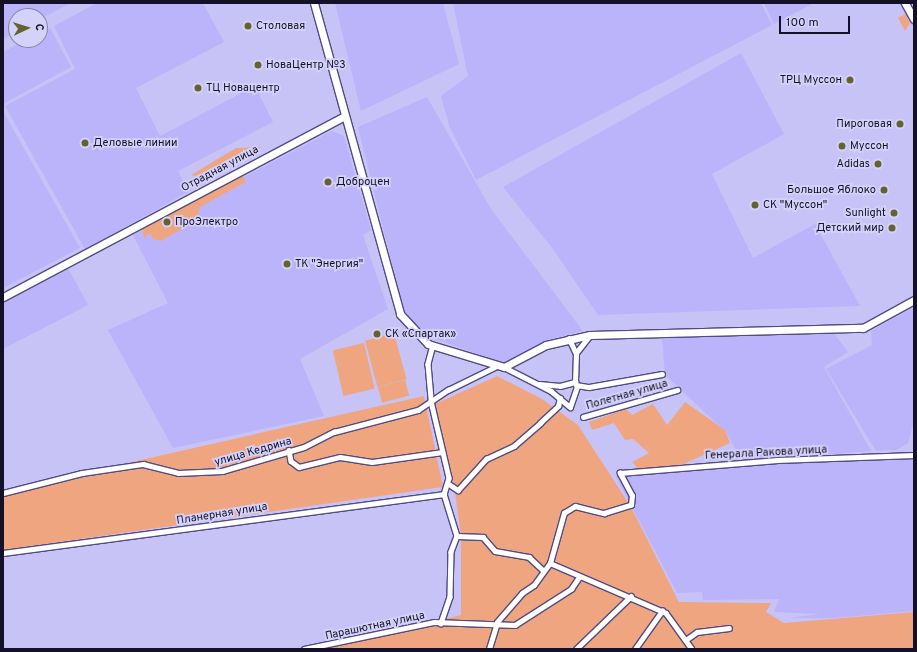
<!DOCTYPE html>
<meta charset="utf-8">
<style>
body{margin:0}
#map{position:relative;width:917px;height:652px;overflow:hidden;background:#c7c3f6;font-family:Overpass,sans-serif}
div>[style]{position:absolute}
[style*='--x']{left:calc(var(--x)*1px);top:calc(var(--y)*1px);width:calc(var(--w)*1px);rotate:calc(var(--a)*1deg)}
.built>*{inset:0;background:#bbb4fa}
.green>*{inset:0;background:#efa680;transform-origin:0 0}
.roads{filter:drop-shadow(1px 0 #524b82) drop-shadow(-1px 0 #524b82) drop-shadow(0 1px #524b82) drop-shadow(0 -1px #524b82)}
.street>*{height:4.5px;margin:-2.25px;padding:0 2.25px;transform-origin:2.25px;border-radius:2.25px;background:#fff}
.secondary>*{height:7px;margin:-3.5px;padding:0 3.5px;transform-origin:3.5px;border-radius:3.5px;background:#fff}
.dots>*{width:11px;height:11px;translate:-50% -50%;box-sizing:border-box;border:2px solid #d5d2f9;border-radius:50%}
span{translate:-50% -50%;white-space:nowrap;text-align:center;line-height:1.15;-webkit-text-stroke:3.5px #d5d2f9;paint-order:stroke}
.poi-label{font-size:11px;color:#141027}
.left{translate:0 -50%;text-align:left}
.right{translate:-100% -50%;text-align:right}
.street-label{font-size:11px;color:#141027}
.frame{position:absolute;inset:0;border:4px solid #141027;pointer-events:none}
.north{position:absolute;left:8px;top:8px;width:40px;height:40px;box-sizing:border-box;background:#d5d2f9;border:1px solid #8884a5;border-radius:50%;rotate:86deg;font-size:11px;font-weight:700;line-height:16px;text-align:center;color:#141027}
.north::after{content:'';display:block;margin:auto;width:14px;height:18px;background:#63632f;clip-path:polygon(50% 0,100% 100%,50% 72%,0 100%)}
.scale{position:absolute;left:779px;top:16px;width:71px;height:18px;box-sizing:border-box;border:2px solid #141027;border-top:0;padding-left:5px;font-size:12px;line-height:14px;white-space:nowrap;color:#141027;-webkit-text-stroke:3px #d5d2f9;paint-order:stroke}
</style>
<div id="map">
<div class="built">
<div style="clip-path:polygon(3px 3px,71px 3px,40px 19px,40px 16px,16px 16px,16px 32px,3px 39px)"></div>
<div style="clip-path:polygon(97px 3px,203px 3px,224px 42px,136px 88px,160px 136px,255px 86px,273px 122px,178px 171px,188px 192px,85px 249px,5px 106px,75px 69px,54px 26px)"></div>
<div style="clip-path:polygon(335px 3px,443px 3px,459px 64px,361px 111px)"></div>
<div style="clip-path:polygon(453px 3px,761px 3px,772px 25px,476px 180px,450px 128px,441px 96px,468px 76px)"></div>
<div style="clip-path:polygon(764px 3px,814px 3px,774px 24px)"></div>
<div style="clip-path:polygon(50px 28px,71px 67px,3px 104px,3px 52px,26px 40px,40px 40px,40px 33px)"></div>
<div style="clip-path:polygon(741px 53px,784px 134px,712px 174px,753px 258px,815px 224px,860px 306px,598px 315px,553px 249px,503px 187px)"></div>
<div style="clip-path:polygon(427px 97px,491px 209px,583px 331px,547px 340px,506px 364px,435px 339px,405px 316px,358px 127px)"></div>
<div style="clip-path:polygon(3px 111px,80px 248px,3px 288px)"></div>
<div style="clip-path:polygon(332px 131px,344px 136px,371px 230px,363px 235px,388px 309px,300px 359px,324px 416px,173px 448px,108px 330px,168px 303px,133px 235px)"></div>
<div style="clip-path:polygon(68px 268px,88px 305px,3px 349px,3px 303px)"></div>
<div style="clip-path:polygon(914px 307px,914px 421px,908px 443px,897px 450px,876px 451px,826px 369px,872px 345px,871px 331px)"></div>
<div style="clip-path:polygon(833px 332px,848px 352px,824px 367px,871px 451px,742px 461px,726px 432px,665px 375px,662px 335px)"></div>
<div style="clip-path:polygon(914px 458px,914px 611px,834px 618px,789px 618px,820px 614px,774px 612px,779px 599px,703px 600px,702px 592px,677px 593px,615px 475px,777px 461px)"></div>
</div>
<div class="green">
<div style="clip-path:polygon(905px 14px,910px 23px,905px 31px,898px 18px)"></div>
<div style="clip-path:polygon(262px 147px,195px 176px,191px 175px,236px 148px)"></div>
<div style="clip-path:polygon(242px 173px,246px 182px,200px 207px,196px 221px,161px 241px,153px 239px,150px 233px,144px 238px,142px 229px,156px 220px)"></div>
<div style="left:394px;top:333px;width:48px;height:30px;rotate:75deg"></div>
<div style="left:364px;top:343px;width:47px;height:32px;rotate:77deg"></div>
<div style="clip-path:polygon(497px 376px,542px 399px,578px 425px,631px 507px,679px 602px,771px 603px,766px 612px,784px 623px,914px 612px,914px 649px,326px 649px,461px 615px,461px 535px,454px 486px,435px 404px)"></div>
<div style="left:405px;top:380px;width:16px;height:28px;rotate:75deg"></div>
<div style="clip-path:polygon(424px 396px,443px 487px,3px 550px,3px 491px)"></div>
<div style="clip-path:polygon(685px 402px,725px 430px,730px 443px,677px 467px,639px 470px,632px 462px,649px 453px,633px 439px,625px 440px,614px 423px,592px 430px,589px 422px,626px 409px,632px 415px,653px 404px,667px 425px)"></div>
</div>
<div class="roads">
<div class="street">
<div style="--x:569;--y:338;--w:17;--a:65"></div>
<div style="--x:433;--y:345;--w:20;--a:105"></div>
<div style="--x:428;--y:364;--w:37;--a:85"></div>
<div style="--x:431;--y:401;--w:79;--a:76.8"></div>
<div style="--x:449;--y:478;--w:17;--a:107"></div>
<div style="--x:444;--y:494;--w:44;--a:72.8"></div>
<div style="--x:457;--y:536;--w:17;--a:111"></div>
<div style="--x:451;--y:552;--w:45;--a:91.3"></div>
<div style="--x:450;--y:597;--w:28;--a:109"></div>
<div style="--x:504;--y:367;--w:53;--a:27.1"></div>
<div style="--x:551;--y:391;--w:25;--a:40"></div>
<div style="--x:570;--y:407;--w:21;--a:-71"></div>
<div style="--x:539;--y:384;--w:21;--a:5"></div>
<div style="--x:560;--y:386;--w:16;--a:-15"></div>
<div style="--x:575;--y:382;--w:29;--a:-88"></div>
<div style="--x:576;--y:353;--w:23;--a:-52"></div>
<div style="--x:576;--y:385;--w:13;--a:9"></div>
<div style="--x:589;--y:387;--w:74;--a:-10.1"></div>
<div style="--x:583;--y:417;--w:98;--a:-16"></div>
<div style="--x:289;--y:450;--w:11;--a:80"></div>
<div style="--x:291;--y:461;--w:10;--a:37"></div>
<div style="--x:299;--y:467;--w:42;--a:-13.7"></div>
<div style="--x:340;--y:457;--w:32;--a:9"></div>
<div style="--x:372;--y:462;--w:71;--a:-8.1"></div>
<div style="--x:449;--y:484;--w:11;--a:34"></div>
<div style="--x:458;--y:490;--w:42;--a:-47.9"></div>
<div style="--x:486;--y:459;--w:31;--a:-25"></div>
<div style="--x:514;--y:446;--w:35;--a:-41"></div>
<div style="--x:540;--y:423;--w:25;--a:-43"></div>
<div style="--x:558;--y:406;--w:8;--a:-76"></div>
<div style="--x:3;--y:493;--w:81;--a:-14.2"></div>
<div style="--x:82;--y:473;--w:62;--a:-8.4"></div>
<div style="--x:143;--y:464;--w:36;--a:14"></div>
<div style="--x:178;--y:473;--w:44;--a:-2.6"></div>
<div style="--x:222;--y:471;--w:85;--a:-16.3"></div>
<div style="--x:304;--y:447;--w:34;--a:-27"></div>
<div style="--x:334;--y:432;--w:87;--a:-14.7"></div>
<div style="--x:418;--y:410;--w:36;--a:-34"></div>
<div style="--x:448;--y:390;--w:52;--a:-26.1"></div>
<div style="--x:457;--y:536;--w:26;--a:2"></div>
<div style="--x:483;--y:537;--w:18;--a:49"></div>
<div style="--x:495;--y:551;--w:35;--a:10"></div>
<div style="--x:529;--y:557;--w:19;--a:43"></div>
<div style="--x:3;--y:553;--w:445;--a:-7.6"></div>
<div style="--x:550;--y:563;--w:126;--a:23.3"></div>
<div style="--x:666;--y:613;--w:44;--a:54.2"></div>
<div style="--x:687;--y:639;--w:12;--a:-35"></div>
<div style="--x:697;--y:632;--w:32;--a:-7"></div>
<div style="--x:304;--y:649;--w:133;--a:-11.7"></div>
<div style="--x:434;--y:622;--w:81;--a:2.1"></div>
<div style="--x:515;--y:625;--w:67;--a:-32.7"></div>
<div style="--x:571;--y:589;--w:14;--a:-56"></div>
<div style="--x:489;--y:649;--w:28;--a:-73"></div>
<div style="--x:497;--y:622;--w:38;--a:-49"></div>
<div style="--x:522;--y:593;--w:14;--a:-34"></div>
<div style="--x:534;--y:585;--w:27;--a:-54"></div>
<div style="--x:550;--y:563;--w:52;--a:-74.4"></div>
<div style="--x:564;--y:513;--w:13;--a:-32"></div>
<div style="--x:575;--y:506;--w:30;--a:14"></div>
<div style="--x:604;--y:513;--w:28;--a:-17"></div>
<div style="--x:631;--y:505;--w:9;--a:-84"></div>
<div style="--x:632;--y:496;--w:26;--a:-118"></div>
<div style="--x:620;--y:473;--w:158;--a:-4.7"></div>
<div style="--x:777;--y:460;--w:137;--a:-2.1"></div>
<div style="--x:576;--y:649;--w:76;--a:-43.9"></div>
<div style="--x:635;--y:649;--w:47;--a:-54.6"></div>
</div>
<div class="secondary">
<div style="--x:314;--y:3;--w:323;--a:74.5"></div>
<div style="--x:400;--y:314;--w:41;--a:47"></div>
<div style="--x:428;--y:344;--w:79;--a:16.8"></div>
<div style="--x:504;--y:367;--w:47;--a:-27.6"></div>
<div style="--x:546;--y:345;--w:45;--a:-12.8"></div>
<div style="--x:590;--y:335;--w:273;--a:-1.5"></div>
<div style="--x:863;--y:328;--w:58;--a:-28.8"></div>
<div style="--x:905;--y:3;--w:18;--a:61"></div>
<div style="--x:3;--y:297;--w:385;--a:-27.9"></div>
</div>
</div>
<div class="dots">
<div style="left:248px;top:26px;background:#63632f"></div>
<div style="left:258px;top:65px;background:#63632f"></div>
<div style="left:850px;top:80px;background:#63632f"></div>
<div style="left:198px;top:88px;background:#63632f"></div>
<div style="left:900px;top:124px;background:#63632f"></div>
<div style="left:85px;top:143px;background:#63632f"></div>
<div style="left:842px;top:146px;background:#63632f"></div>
<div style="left:878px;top:164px;background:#63632f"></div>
<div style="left:328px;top:182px;background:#63632f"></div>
<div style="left:884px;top:190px;background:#63632f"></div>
<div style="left:755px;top:205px;background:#63632f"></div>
<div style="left:894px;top:213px;background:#63632f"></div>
<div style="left:167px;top:222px;background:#63632f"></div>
<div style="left:892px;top:228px;background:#63632f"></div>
<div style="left:287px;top:264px;background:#63632f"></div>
<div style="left:377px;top:334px;background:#63632f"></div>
</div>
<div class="poi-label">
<span class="left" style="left:256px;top:26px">Столовая</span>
<span class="left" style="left:266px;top:65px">НоваЦентр №3</span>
<span class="right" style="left:842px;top:80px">ТРЦ Муссон</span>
<span class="left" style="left:206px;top:88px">ТЦ Новацентр</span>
<span class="right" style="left:892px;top:124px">Пироговая</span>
<span class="left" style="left:93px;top:143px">Деловые линии</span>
<span class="left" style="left:850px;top:146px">Муссон</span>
<span class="right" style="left:870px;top:164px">Adidas</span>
<span class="left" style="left:336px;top:182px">Доброцен</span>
<span class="right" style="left:876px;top:190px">Большое Яблоко</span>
<span class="left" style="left:763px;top:205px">СК "Муссон"</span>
<span class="right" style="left:886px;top:213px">Sunlight</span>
<span class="left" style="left:175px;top:222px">ПроЭлектро</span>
<span class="right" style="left:884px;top:228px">Детский мир</span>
<span class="left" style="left:295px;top:264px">ТК "Энергия"</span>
<span class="left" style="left:385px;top:334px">СК «Спартак»</span>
</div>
<div class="street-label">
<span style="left:220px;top:169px;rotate:-28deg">Отрадная улица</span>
<span style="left:627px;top:395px;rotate:-16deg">Полетная улица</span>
<span style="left:253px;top:452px;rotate:-16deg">улица Кедрина</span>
<span style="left:766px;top:453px;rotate:-3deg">Генерала Ракова улица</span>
<span style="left:222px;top:514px;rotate:-9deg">Планерная улица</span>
<span style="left:375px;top:626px;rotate:-12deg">Парашютная улица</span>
</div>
<div class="frame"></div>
<div class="north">С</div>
<div class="scale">100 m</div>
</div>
